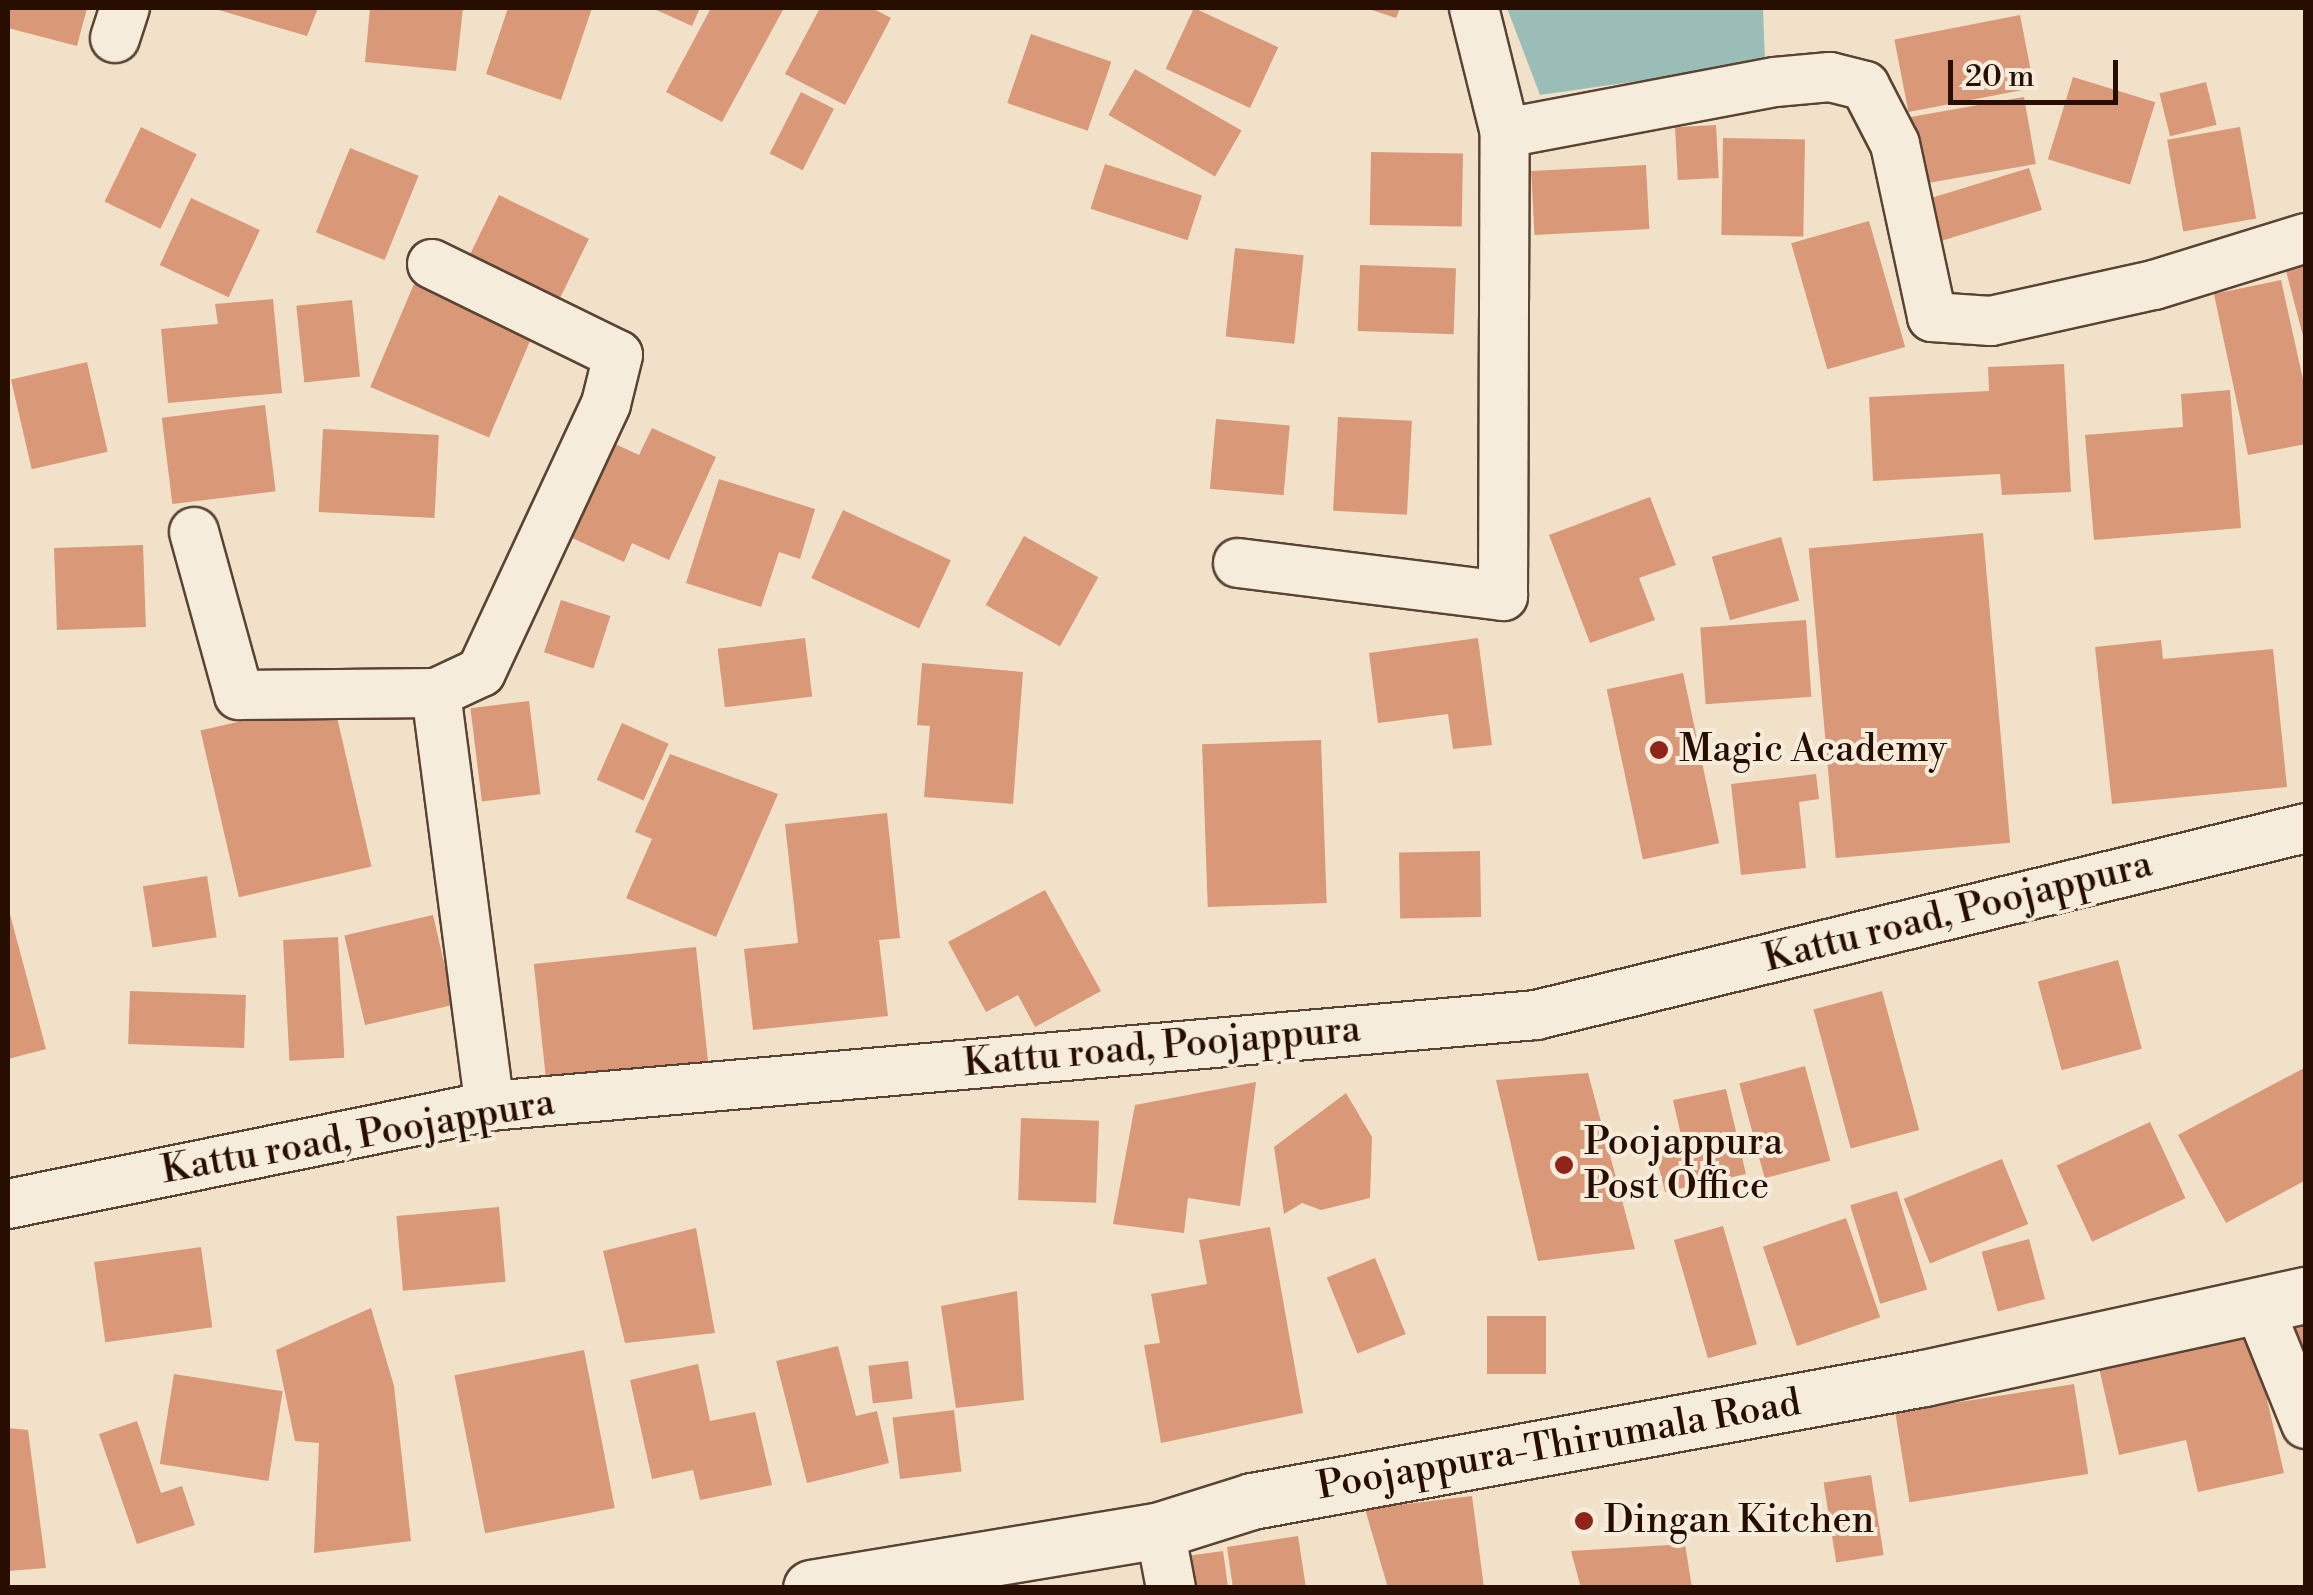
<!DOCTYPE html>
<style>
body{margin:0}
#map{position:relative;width:2313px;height:1595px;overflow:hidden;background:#f1e1c9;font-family:"Libre Bodoni",serif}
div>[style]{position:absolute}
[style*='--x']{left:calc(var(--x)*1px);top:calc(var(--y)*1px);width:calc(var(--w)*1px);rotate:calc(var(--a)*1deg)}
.water>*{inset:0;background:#9bbdb7}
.building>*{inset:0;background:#d99877;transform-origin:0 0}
.roads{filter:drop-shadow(2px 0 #5a4332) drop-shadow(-2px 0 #5a4332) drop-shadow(0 2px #5a4332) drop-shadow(0 -2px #5a4332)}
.street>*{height:48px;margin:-24px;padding:0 24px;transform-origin:24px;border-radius:24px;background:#f6ecdc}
.secondary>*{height:55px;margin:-27.5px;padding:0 27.5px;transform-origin:27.5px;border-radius:27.5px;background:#f6ecdc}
.dots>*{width:28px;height:28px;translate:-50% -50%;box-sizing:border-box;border:5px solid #f6ecdc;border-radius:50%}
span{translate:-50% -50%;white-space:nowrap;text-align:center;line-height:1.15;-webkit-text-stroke:8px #f6ecdc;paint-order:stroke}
.poi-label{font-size:38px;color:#280e00}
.left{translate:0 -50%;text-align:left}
.street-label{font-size:38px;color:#280e00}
.frame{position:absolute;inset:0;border:10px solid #280e00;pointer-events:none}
.scale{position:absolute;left:1948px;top:60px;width:170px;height:45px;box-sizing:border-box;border:5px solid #280e00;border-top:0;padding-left:12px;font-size:30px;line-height:35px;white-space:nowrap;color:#280e00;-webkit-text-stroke:8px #f6ecdc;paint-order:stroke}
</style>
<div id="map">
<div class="water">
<div style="clip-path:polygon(1507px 8px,1763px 8px,1765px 63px,1540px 95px)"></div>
</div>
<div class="building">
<div style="clip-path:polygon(8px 8px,87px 8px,77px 46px,8px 28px)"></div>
<div style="clip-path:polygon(212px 8px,318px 8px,307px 36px)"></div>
<div style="clip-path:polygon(370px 8px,463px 8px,456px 71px,365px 62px)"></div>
<div style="clip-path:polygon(508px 8px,592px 8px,561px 100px,486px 74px)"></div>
<div style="clip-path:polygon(652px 8px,700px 8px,692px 26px)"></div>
<div style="clip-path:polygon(711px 8px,784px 8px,722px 122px,666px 92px)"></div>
<div style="clip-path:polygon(820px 8px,872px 8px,891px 18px,845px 105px,785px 74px)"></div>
<div style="left:1194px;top:8px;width:93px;height:67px;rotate:25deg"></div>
<div style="clip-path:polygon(1366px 8px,1400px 8px,1396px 18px)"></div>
<div style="left:2020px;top:15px;width:74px;height:128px;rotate:79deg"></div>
<div style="left:1031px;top:34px;width:85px;height:73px;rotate:19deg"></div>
<div style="left:1135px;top:69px;width:123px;height:53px;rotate:30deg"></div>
<div style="left:2073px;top:77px;width:86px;height:86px;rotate:17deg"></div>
<div style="left:2206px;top:82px;width:44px;height:48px;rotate:76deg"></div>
<div style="left:801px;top:92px;width:37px;height:69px;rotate:27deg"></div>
<div style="left:2024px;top:97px;width:68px;height:121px;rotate:80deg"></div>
<div style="left:1716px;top:125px;width:53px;height:41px;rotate:87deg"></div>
<div style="left:141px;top:127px;width:62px;height:83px;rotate:26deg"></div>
<div style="left:2240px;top:127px;width:93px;height:74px;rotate:80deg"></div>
<div style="left:1723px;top:138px;width:82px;height:97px;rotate:1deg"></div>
<div style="left:350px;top:148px;width:74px;height:91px;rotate:22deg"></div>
<div style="left:1371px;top:152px;width:92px;height:73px;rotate:1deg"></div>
<div style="left:1105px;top:164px;width:102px;height:47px;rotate:18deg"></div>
<div style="left:1646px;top:165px;width:64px;height:115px;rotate:87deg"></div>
<div style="left:2029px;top:168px;width:44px;height:116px;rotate:73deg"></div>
<div style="left:499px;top:195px;width:100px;height:87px;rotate:26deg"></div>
<div style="left:191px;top:198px;width:76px;height:74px;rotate:25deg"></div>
<div style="left:1869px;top:221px;width:131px;height:81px;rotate:74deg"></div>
<div style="left:1235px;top:248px;width:69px;height:89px;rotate:6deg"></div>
<div style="clip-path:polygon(2306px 261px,2306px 340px,2304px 340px,2285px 267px)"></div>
<div style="left:1360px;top:265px;width:96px;height:66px;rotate:2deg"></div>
<div style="clip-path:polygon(2281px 280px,2306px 393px,2306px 444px,2248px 455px,2214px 294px)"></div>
<div style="left:414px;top:284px;width:129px;height:112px;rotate:23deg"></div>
<div style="clip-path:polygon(273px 299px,282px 393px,168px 403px,161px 329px,218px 324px,215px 304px)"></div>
<div style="left:352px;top:300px;width:77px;height:56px;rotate:84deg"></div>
<div style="left:87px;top:362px;width:92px;height:78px;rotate:77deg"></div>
<div style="clip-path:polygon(2064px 364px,2071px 492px,2002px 495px,2000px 474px,1873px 481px,1869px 397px,1989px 391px,1988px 367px)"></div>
<div style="clip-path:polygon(2230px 390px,2241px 528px,2094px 540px,2085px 435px,2183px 427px,2181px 394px)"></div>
<div style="left:265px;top:405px;width:87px;height:104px;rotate:83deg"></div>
<div style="left:1338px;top:417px;width:74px;height:94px;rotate:3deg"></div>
<div style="left:1216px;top:419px;width:74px;height:70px;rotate:5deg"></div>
<div style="clip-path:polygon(652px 428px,716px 457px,669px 560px,632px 543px,624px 562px,555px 530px,598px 436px,639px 455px)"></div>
<div style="left:323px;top:429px;width:116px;height:83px;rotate:3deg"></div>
<div style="clip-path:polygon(719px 479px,815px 509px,800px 559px,779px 552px,761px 607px,686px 583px)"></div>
<div style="clip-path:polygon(1650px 497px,1676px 565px,1639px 578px,1655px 620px,1590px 643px,1549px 535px)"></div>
<div style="left:843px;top:510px;width:119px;height:75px;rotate:25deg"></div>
<div style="left:1983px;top:533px;width:311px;height:175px;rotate:85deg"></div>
<div style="left:1024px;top:536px;width:85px;height:79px;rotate:29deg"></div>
<div style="left:1781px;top:537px;width:66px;height:72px;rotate:74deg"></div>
<div style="left:143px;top:545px;width:82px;height:89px;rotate:88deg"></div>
<div style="left:561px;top:600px;width:52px;height:55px;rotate:18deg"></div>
<div style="left:1806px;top:620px;width:77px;height:106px;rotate:86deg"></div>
<div style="left:805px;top:638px;width:59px;height:88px;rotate:83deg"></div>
<div style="clip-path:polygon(1478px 638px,1492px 745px,1453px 749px,1448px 714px,1378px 723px,1369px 653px)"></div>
<div style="clip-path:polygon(2161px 640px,2163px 659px,2273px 649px,2287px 787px,2112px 804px,2095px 647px)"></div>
<div style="clip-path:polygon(922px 663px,1023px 672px,1013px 804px,924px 797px,930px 726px,917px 725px)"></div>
<div style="left:1683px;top:673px;width:174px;height:78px;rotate:78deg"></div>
<div style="left:333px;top:700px;width:171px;height:136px;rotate:77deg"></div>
<div style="left:529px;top:701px;width:94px;height:59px;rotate:83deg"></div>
<div style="left:622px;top:723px;width:51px;height:62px;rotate:24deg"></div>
<div style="left:1321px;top:740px;width:163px;height:119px;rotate:88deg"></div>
<div style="clip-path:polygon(670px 754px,778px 794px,716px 937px,626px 898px,652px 839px,635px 832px)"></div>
<div style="clip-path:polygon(1816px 774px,1819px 799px,1799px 802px,1806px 868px,1741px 875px,1731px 784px)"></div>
<div style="clip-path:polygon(887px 813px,900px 938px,879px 940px,888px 1016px,753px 1030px,744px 949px,798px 943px,785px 824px)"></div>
<div style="left:1480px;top:851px;width:66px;height:81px;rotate:89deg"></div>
<div style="left:207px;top:876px;width:62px;height:65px;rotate:81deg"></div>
<div style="clip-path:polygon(1045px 890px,1101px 991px,1035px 1027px,1018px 995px,986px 1012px,948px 942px)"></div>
<div style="clip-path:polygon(8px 907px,46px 1049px,8px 1059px)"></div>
<div style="left:433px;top:915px;width:92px;height:91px;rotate:77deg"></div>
<div style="left:338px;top:937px;width:121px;height:55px;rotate:87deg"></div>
<div style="left:696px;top:947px;width:117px;height:163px;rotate:84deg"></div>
<div style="left:2118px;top:960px;width:92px;height:83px;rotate:75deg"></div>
<div style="left:130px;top:991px;width:116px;height:53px;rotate:2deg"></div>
<div style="left:1882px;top:991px;width:144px;height:71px;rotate:75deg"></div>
<div style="left:1805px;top:1066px;width:98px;height:68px;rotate:75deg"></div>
<div style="clip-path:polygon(2306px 1067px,2306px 1180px,2226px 1223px,2178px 1135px)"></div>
<div style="clip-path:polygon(1588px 1073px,1635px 1249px,1538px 1261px,1496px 1080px)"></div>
<div style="clip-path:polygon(1256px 1082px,1240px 1206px,1188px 1198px,1184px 1233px,1113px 1224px,1135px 1105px)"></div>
<div style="clip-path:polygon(1726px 1089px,1746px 1174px,1665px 1192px,1654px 1147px,1682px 1140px,1673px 1100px)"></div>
<div style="clip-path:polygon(1346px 1093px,1372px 1137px,1370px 1198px,1321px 1210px,1302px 1203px,1284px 1214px,1274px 1147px)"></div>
<div style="left:1021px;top:1118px;width:78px;height:82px;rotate:2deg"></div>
<div style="left:2150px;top:1122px;width:84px;height:103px;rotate:65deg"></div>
<div style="left:2002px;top:1159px;width:70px;height:106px;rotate:68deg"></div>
<div style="left:1897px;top:1191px;width:103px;height:49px;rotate:73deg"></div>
<div style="left:499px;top:1207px;width:75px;height:103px;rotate:85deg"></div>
<div style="left:1846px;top:1218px;width:105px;height:88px;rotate:71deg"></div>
<div style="left:1723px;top:1226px;width:123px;height:51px;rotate:74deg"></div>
<div style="clip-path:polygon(1270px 1227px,1303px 1413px,1161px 1443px,1144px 1345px,1160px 1343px,1151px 1294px,1207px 1284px,1199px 1240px)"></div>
<div style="clip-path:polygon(696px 1228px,715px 1333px,625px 1343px,603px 1251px)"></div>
<div style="left:2029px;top:1239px;width:62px;height:49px;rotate:75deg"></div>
<div style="left:201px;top:1247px;width:81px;height:108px;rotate:82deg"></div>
<div style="left:1375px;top:1258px;width:82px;height:52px;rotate:68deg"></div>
<div style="clip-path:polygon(1017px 1291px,1024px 1400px,956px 1408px,941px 1306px)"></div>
<div style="clip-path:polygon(371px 1308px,394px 1386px,411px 1541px,314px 1553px,319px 1443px,295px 1441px,276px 1350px)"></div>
<div style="left:1487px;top:1316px;width:59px;height:58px"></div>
<div style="clip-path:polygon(2306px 1321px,2306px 1387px,2283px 1330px)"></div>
<div style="clip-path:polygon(2252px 1334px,2284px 1473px,2198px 1492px,2186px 1440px,2119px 1455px,2099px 1368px)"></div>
<div style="clip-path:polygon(838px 1346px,856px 1416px,877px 1411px,889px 1463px,807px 1483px,776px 1361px)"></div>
<div style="left:584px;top:1350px;width:161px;height:132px;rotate:79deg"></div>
<div style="left:908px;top:1361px;width:38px;height:40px;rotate:83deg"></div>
<div style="clip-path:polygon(698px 1364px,710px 1421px,755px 1412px,772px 1485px,700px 1500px,693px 1470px,652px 1479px,630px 1380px)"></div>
<div style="left:174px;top:1374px;width:110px;height:91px;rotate:9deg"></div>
<div style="left:2074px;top:1384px;width:91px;height:181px;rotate:81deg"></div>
<div style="left:954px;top:1410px;width:62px;height:62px;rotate:83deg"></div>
<div style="clip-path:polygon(137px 1421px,161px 1493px,182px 1486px,195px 1525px,137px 1544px,99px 1434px)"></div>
<div style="clip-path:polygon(8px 1428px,28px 1430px,46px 1568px,8px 1571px)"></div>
<div style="left:1871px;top:1475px;width:81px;height:48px;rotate:81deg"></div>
<div style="clip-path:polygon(1472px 1496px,1484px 1588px,1388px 1588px,1365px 1509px)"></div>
<div style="clip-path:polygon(1298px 1536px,1306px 1588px,1233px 1588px,1227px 1547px)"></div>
<div style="clip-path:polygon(1685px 1544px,1692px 1588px,1581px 1588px,1571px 1551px)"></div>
<div style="left:1223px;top:1551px;width:34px;height:44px;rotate:82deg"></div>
</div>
<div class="roads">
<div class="street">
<div style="--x:1474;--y:8;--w:129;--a:76.1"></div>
<div style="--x:1505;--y:133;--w:275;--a:-10.7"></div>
<div style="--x:1775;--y:82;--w:55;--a:-5.2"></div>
<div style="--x:1830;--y:77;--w:36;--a:14"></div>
<div style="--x:1865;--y:86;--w:65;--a:62.7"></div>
<div style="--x:1895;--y:144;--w:177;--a:77.9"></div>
<div style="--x:1932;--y:317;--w:59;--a:3.9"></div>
<div style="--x:1991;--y:321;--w:167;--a:-12.5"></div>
<div style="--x:2154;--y:285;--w:159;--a:-17.2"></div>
<div style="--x:115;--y:38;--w:32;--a:-72"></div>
<div style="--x:432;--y:264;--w:207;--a:26.1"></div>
<div style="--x:618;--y:355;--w:50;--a:103.8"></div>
<div style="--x:606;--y:404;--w:296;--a:115"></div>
<div style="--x:481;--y:672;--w:50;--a:155"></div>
<div style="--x:436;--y:693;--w:417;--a:82.6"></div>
<div style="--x:194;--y:532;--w:169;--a:74.6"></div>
<div style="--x:239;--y:695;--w:197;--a:-0.6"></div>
<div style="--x:1238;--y:563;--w:267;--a:7.1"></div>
<div style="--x:1503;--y:596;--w:463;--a:-89.8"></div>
<div style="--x:8;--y:1204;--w:492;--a:-11.5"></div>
<div style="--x:490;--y:1106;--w:1050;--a:-4.97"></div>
<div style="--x:1536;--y:1015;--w:792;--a:-13.65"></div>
<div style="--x:2260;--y:1310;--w:123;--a:68"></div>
<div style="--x:1160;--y:1530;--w:59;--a:79.3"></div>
</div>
<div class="secondary">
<div style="--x:811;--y:1588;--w:354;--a:-9.4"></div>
<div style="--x:1160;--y:1530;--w:96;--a:-17.5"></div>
<div style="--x:1252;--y:1501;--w:683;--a:-10.37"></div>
<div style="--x:1924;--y:1378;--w:391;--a:-12.3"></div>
</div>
</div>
<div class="dots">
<div style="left:1659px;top:750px;background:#8f2418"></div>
<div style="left:1564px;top:1165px;background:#8f2418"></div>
<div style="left:1584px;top:1521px;background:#8f2418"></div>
</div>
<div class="poi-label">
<span class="left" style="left:1679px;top:750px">Magic Academy</span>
<span class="left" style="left:1584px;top:1165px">Poojappura<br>Post Office</span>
<span class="left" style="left:1604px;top:1521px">Dingan Kitchen</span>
</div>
<div class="street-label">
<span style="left:1958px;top:912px;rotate:-14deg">Kattu road, Poojappura</span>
<span style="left:1162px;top:1047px;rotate:-5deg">Kattu road, Poojappura</span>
<span style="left:358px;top:1137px;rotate:-10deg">Kattu road, Poojappura</span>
<span style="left:1559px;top:1445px;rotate:-10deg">Poojappura-Thirumala Road</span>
</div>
<div class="frame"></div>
<div class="scale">20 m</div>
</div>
